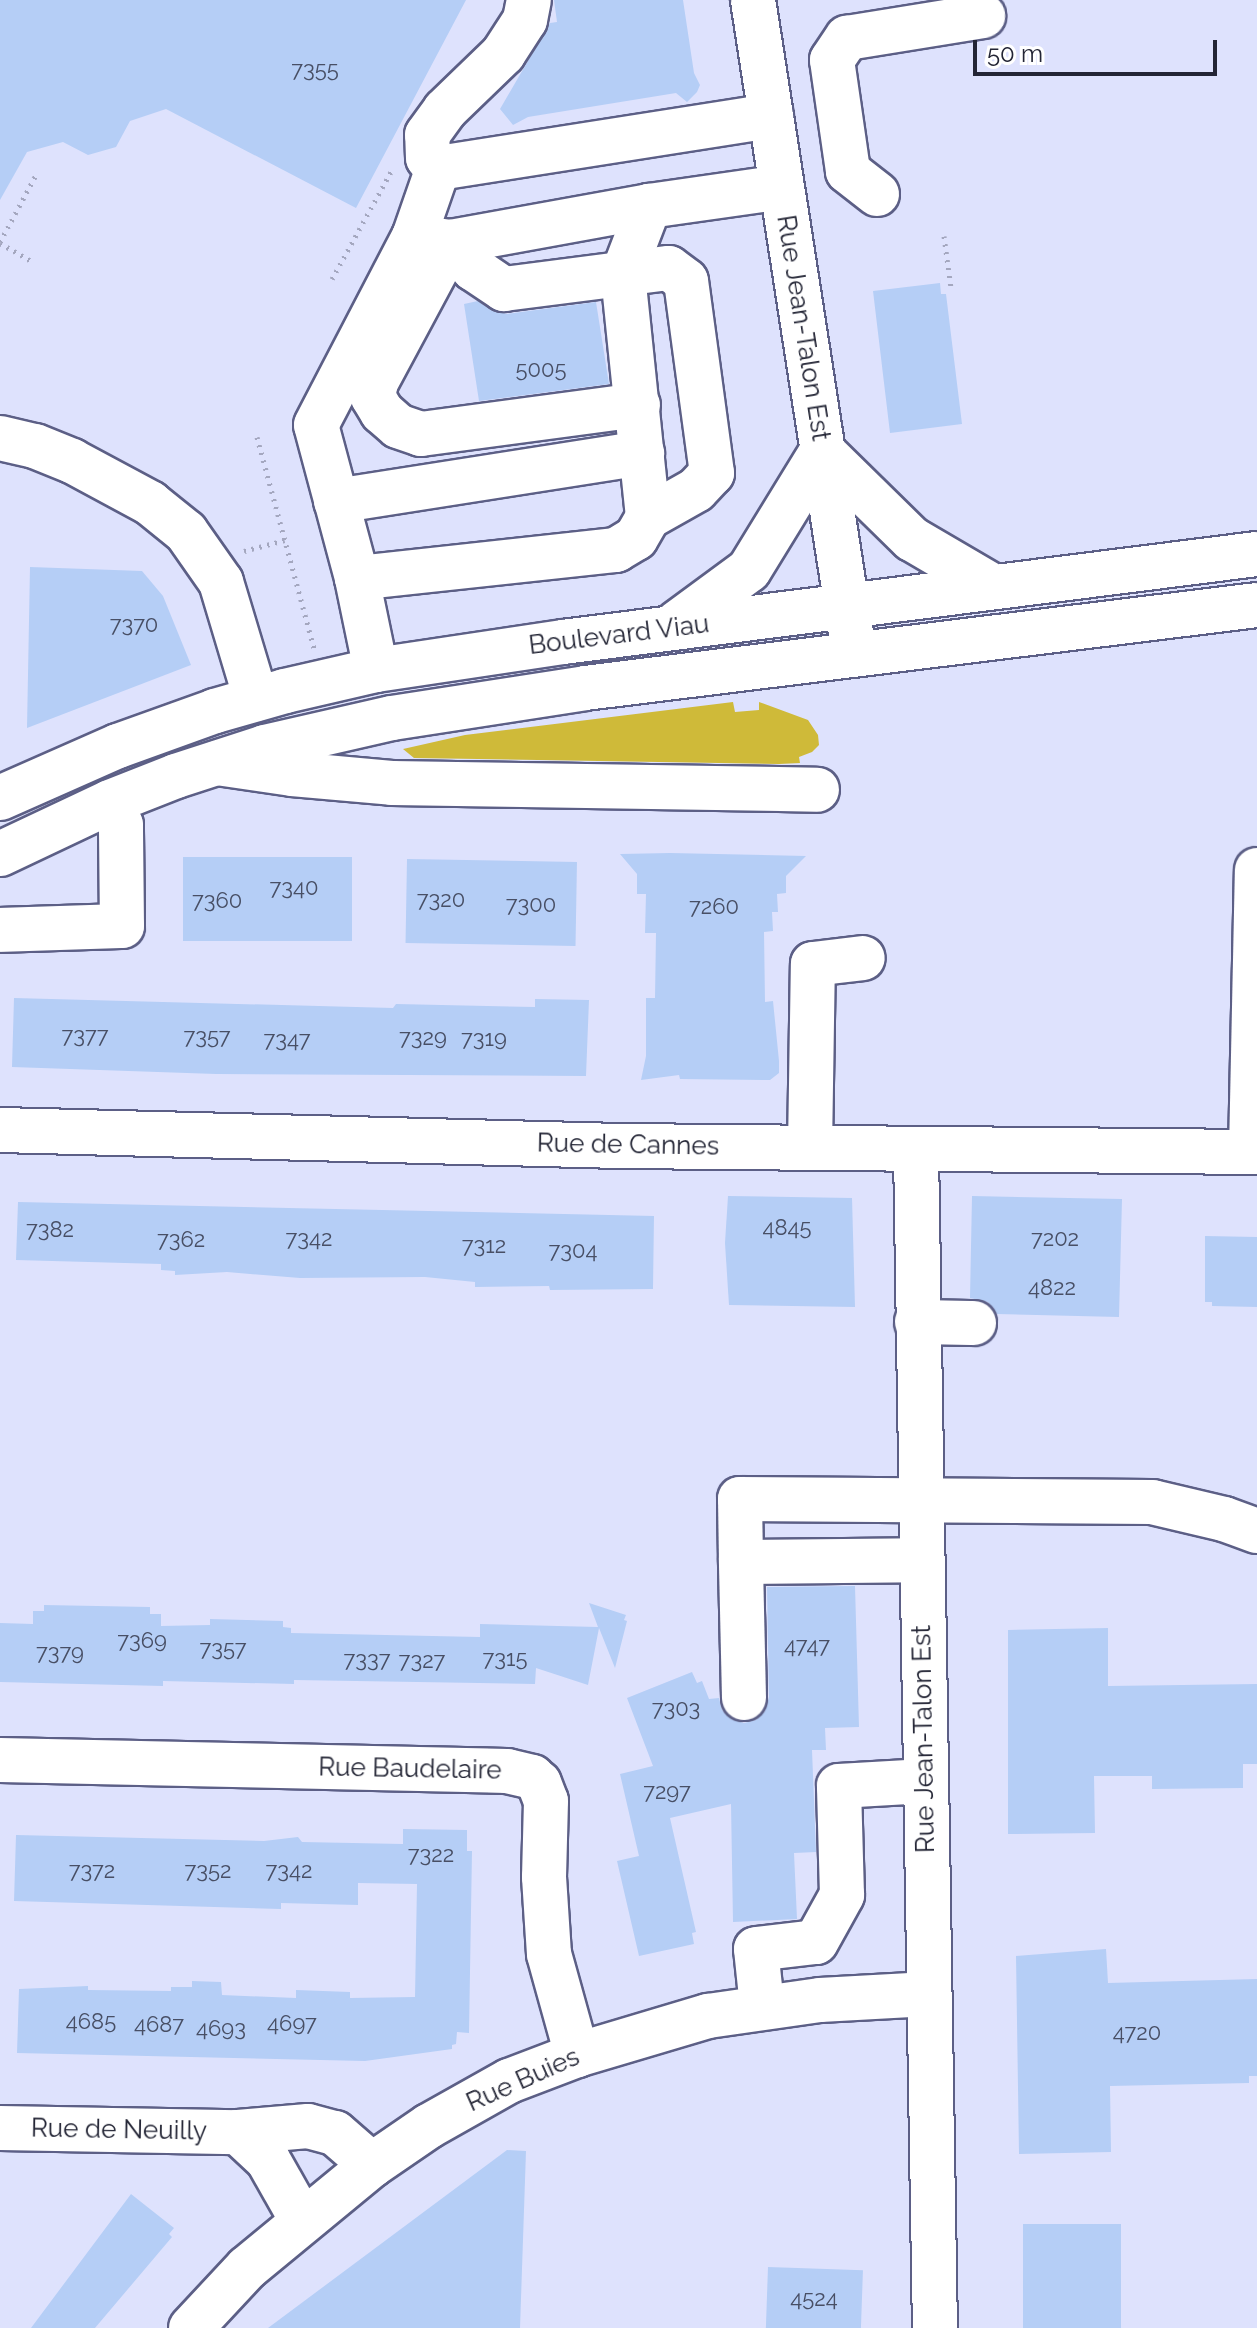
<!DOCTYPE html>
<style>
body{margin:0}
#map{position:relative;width:1257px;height:2328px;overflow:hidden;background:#dee2fd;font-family:Raleway,sans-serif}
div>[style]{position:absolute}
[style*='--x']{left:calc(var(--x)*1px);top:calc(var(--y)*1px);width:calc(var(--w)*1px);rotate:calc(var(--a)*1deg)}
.green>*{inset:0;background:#cfba39}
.building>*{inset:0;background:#b5cef6;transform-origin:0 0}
.path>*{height:5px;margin-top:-2.5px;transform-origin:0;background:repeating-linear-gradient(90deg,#a4a7bf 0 2px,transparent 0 8px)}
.roads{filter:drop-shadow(2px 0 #5c5f86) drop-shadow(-2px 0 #5c5f86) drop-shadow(0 2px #5c5f86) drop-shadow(0 -2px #5c5f86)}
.minor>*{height:44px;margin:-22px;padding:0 22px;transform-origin:22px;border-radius:22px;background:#fff}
.major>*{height:44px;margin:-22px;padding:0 22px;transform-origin:22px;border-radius:22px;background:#fff}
span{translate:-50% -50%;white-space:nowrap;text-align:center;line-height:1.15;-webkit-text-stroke:6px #fff;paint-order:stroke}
.number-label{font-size:22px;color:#484f65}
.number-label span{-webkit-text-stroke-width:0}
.street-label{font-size:26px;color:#232535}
.scale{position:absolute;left:973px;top:40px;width:244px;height:36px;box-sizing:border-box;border:4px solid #232535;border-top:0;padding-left:10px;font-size:24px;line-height:28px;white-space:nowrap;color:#232535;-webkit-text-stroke:6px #fff;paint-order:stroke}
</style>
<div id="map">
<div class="green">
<div style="clip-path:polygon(733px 702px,735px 712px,759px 710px,759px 702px,808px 720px,818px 735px,819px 745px,812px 752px,799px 757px,800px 763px,779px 764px,414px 758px,403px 749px,465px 735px)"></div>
</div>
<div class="building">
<div style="clip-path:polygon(0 0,466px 0,356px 208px,166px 109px,130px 121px,116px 147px,88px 155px,63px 142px,27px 152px,0 200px)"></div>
<div style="clip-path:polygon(554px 0,683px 0,694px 73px,700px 85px,697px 92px,687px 102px,676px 93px,528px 117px,513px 125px,500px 109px,550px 23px,557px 22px)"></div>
<div style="clip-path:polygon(940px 283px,941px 294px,946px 294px,962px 424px,890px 433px,873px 291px)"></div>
<div style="clip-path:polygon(478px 301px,491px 310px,507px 314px,596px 302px,609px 384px,479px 401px,464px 304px)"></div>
<div style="clip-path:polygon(30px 567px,142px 571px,163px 596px,191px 665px,27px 728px)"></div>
<div style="clip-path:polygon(670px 853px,806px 856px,786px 876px,786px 893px,777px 894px,778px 912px,772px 912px,773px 931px,764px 932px,765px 1002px,773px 1001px,779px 1061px,779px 1073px,770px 1080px,680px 1079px,679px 1075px,641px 1080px,646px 1056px,646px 998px,655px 998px,656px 933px,645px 933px,646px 894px,637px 894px,637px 874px,620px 854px)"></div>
<div style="left:183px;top:857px;width:169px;height:84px"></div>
<div style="left:407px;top:859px;width:170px;height:84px;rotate:1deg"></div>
<div style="clip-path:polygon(14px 998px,393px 1008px,396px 1004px,535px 1007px,535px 999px,589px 1000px,586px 1076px,216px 1074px,12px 1067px)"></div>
<div style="clip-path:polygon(728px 1196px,852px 1198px,855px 1307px,729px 1305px,725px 1243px)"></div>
<div style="clip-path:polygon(972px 1196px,1122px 1199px,1119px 1317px,997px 1314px,988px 1302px,970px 1298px)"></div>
<div style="clip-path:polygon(18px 1202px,654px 1216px,653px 1289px,550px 1290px,549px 1286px,475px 1287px,475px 1282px,425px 1277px,300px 1278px,227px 1272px,175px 1275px,175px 1271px,161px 1270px,161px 1264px,16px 1260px)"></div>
<div style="clip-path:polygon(1205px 1236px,1257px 1237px,1257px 1307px,1212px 1306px,1212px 1302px,1205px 1302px)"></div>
<div style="clip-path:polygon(855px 1586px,859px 1727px,825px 1728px,826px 1750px,812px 1750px,816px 1852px,794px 1853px,797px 1919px,733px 1922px,731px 1804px,670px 1818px,696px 1932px,692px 1933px,694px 1944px,639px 1956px,617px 1861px,639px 1856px,620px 1774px,653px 1766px,627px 1698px,692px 1672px,697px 1683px,702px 1681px,709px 1699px,719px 1698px,722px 1710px,731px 1719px,744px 1723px,756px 1720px,765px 1711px,769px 1697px,767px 1587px)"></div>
<div style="clip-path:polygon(589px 1603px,626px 1615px,624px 1620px,627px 1621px,615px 1668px,599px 1628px,588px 1685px,536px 1668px,535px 1684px,294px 1680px,294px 1684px,163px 1681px,163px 1686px,0 1682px,0 1623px,33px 1624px,33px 1611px,44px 1611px,44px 1605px,150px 1607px,150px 1614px,161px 1614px,161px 1626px,210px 1625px,210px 1619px,283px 1621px,283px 1627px,291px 1628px,291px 1633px,480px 1637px,480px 1624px,598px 1627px)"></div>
<div style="clip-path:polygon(1108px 1628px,1108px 1686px,1257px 1684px,1257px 1764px,1243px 1764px,1243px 1788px,1152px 1789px,1152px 1776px,1094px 1776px,1095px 1833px,1008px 1834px,1008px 1630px)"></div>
<div style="clip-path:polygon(403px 1829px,467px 1830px,467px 1851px,472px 1851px,469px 2033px,457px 2032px,456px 2044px,452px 2045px,452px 2049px,365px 2061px,17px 2053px,19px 1989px,88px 1986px,88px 1990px,171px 1991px,171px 1987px,192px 1987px,192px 1981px,221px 1982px,222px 1995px,296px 1998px,296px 1990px,350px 1992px,350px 1998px,415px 1997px,417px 1884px,358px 1883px,358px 1905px,281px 1903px,281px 1909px,14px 1901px,16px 1835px,264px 1841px,298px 1837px,302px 1842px,403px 1844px)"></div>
<div style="clip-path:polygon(1106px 1949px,1108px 1983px,1257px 1979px,1257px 2076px,1249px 2076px,1249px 2083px,1110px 2086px,1111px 2152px,1019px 2154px,1016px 1956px)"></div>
<div style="clip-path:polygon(507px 2150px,526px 2151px,520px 2328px,268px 2328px)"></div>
<div style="clip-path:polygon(131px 2194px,174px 2228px,169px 2234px,172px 2237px,95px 2328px,31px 2328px)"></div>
<div style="left:1023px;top:2224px;width:98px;height:104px"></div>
<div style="left:768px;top:2267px;width:95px;height:61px;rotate:2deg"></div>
</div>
<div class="path">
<div style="--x:944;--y:236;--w:52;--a:82.3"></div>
<div style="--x:0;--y:242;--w:78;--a:-61.8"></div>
<div style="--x:0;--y:243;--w:39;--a:30"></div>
<div style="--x:332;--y:279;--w:127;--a:-61.2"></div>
<div style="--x:257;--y:437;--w:219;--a:74.9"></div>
<div style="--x:244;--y:551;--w:42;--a:-15"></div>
</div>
<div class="roads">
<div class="minor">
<div style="--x:438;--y:168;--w:14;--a:-135"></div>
<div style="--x:428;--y:158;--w:23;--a:-92"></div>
<div style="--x:427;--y:135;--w:31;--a:-54"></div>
<div style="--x:445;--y:110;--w:81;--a:-44"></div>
<div style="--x:503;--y:54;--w:40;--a:-57.1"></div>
<div style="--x:525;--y:20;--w:20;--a:-79"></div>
<div style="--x:877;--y:194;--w:37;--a:-142"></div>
<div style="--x:848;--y:171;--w:112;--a:-98.2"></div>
<div style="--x:832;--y:60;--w:27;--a:-56"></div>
<div style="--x:847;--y:38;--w:138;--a:-9.2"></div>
<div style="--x:414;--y:237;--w:73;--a:-70.8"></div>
<div style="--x:438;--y:168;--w:337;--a:-8.9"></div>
<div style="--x:638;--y:405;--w:219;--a:172.4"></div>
<div style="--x:421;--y:434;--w:24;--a:-161"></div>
<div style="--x:398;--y:426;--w:21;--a:-139"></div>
<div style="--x:382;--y:412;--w:17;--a:-121"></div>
<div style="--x:373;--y:397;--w:15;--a:-79"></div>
<div style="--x:376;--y:382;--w:159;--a:-61.8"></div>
<div style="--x:451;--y:242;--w:35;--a:50"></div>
<div style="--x:474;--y:269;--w:36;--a:34"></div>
<div style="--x:504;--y:289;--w:166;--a:-7.3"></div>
<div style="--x:669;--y:268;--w:21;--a:37"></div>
<div style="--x:686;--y:281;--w:194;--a:82.3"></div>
<div style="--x:712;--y:473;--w:23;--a:133"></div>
<div style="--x:696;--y:490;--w:55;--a:150.6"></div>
<div style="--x:0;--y:438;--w:36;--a:13"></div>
<div style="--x:35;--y:446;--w:40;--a:22"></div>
<div style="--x:72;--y:461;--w:89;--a:28.3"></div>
<div style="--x:150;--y:503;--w:46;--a:38.9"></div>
<div style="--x:186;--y:532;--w:61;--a:55"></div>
<div style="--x:221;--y:582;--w:122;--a:73.3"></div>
<div style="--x:336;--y:501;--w:310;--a:-8.9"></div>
<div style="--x:357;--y:578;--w:261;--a:-6.2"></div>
<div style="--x:616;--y:550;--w:23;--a:-31"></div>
<div style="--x:636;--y:538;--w:24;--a:-60"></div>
<div style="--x:648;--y:517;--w:244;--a:-95.9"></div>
<div style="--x:623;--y:274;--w:73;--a:-69.1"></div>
<div style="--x:376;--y:670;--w:94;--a:-101.7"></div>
<div style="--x:357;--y:578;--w:158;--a:-105"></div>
<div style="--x:316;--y:425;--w:212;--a:-62.5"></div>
<div style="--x:414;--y:237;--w:37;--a:8"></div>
<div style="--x:451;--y:242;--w:201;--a:-10.3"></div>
<div style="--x:649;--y:206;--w:134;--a:-8.1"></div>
<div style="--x:217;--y:763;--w:76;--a:8.3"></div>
<div style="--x:292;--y:774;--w:100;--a:5.1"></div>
<div style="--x:392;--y:783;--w:425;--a:0.9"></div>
<div style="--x:0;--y:930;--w:122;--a:-1.9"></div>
<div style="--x:122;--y:926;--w:101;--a:-90.6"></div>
<div style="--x:121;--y:825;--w:25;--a:-116"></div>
<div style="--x:0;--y:1130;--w:620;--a:1.48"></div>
<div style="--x:620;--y:1146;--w:637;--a:0.54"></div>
<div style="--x:810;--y:1148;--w:184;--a:-89.1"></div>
<div style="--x:813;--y:964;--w:50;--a:-6.8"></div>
<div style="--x:1251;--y:1151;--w:281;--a:-88.8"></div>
<div style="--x:917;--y:1322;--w:57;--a:1"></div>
<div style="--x:741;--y:1562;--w:63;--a:-90.9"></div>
<div style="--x:740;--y:1499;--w:412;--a:0.4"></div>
<div style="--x:1152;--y:1502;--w:74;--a:13.3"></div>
<div style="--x:1224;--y:1519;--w:35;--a:20"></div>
<div style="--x:744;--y:1698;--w:136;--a:-91.3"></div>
<div style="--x:741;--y:1562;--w:180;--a:-0.6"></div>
<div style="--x:0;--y:1760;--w:507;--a:1.24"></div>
<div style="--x:507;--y:1771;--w:26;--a:13"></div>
<div style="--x:532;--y:1777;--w:9;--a:41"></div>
<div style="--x:539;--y:1783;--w:19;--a:69"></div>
<div style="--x:546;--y:1801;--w:76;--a:91.5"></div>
<div style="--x:544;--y:1877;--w:77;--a:86.3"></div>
<div style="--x:549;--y:1954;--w:105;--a:74.5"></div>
<div style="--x:762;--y:2006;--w:57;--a:-96"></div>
<div style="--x:756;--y:1949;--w:60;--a:-6.7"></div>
<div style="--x:816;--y:1942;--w:54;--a:-61"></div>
<div style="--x:842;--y:1895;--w:109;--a:-91.6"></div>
<div style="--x:839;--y:1786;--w:86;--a:-3.3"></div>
<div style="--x:0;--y:2128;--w:238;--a:1"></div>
<div style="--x:238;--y:2132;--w:70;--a:-4.9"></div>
<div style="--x:308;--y:2126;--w:28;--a:15"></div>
<div style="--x:335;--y:2133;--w:49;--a:40.9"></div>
<div style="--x:238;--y:2132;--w:41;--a:43"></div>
<div style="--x:268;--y:2160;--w:69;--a:60.5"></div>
<div style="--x:191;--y:2328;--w:82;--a:-47"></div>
<div style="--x:247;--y:2268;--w:162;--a:-39.5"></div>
<div style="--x:372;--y:2165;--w:69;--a:-34.4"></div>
<div style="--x:429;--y:2126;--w:92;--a:-29.4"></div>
<div style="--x:509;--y:2081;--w:73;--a:-20.9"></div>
<div style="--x:577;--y:2055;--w:137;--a:-16.6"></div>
<div style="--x:708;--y:2016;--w:113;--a:-8.1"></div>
<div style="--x:820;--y:2000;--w:109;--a:-3.2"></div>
</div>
<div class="major">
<div style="--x:753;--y:0;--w:641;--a:81.2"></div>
<div style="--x:822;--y:451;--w:126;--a:44.4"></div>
<div style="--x:912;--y:539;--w:95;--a:30.3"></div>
<div style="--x:677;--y:623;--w:89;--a:-36.4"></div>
<div style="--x:749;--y:570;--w:140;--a:-58.5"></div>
<div style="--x:0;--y:798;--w:129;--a:-23.8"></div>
<div style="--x:118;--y:746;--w:103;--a:-19.8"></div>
<div style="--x:215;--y:711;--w:73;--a:-15.9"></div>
<div style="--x:285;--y:691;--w:93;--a:-13"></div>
<div style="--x:376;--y:670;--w:189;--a:-8.5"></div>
<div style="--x:563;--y:642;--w:700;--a:-7.23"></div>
<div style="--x:0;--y:854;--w:122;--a:-25.3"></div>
<div style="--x:110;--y:802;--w:71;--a:-21.5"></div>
<div style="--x:176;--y:776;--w:94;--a:-18"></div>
<div style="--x:265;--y:747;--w:130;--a:-12.9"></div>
<div style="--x:392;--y:718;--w:195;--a:-8.8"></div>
<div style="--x:585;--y:688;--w:677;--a:-7.04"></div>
<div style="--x:916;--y:1150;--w:1178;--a:89.08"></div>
</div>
</div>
<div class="number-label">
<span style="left:315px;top:70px">7355</span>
<span style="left:541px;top:370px">5005</span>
<span style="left:134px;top:625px">7370</span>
<span style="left:294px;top:888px">7340</span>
<span style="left:441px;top:900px">7320</span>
<span style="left:217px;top:901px">7360</span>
<span style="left:531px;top:905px">7300</span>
<span style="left:714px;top:907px">7260</span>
<span style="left:85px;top:1036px">7377</span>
<span style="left:207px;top:1037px">7357</span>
<span style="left:423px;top:1038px">7329</span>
<span style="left:484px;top:1039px">7319</span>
<span style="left:287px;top:1040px">7347</span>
<span style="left:787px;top:1228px">4845</span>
<span style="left:50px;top:1230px">7382</span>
<span style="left:309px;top:1239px">7342</span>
<span style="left:1055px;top:1239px">7202</span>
<span style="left:181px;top:1240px">7362</span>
<span style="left:484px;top:1246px">7312</span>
<span style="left:573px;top:1251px">7304</span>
<span style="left:1052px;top:1288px">4822</span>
<span style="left:142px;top:1641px">7369</span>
<span style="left:807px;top:1646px">4747</span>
<span style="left:223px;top:1649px">7357</span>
<span style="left:60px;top:1653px">7379</span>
<span style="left:505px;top:1659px">7315</span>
<span style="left:367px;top:1660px">7337</span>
<span style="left:422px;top:1661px">7327</span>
<span style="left:676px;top:1709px">7303</span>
<span style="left:667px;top:1792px">7297</span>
<span style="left:431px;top:1855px">7322</span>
<span style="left:92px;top:1871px">7372</span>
<span style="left:208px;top:1871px">7352</span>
<span style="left:289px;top:1871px">7342</span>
<span style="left:91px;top:2022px">4685</span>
<span style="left:292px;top:2024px">4697</span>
<span style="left:159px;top:2025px">4687</span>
<span style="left:221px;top:2029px">4693</span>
<span style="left:1137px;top:2033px">4720</span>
<span style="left:814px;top:2299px">4524</span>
</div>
<div class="street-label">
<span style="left:803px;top:328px;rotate:81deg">Rue Jean-Talon Est</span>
<span style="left:619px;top:635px;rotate:-7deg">Boulevard Viau</span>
<span style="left:628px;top:1145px;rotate:1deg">Rue de Cannes</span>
<span style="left:924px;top:1739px;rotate:-91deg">Rue Jean-Talon Est</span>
<span style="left:410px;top:1769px;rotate:1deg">Rue Baudelaire</span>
<span style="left:523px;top:2080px;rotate:-24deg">Rue Buies</span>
<span style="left:119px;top:2130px;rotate:1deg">Rue de Neuilly</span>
</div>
<div class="scale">50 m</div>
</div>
